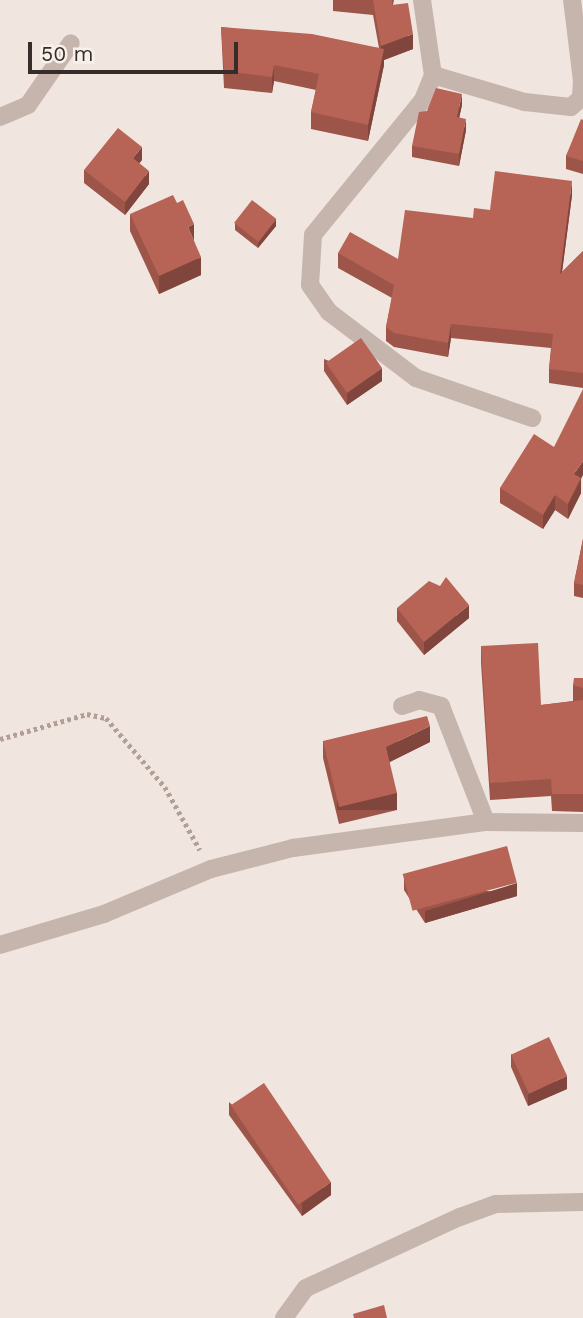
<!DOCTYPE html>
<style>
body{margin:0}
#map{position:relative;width:583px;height:1318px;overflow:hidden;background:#f0e6df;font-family:"Work Sans",sans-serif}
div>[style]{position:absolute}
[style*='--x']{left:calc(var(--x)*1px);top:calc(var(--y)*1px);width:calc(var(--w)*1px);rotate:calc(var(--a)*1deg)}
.path>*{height:4.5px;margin-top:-2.25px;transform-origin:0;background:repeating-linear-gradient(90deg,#b2a097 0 3.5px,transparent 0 7px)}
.minor>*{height:18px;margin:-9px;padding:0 9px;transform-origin:9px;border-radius:9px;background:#c6b5ad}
.wall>*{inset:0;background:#9d554a}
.shaded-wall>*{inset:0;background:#80453c;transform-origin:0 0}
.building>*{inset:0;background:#b76356;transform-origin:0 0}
span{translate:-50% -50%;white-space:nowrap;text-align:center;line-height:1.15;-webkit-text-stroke:5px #f8f1eb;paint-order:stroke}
.scale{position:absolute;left:28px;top:42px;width:210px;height:32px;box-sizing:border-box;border:4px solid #362d2a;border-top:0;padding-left:9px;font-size:21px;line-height:24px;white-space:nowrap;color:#362d2a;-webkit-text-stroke:5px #f8f1eb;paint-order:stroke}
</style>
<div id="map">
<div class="path">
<div style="--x:0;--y:739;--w:91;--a:-16"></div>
<div style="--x:87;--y:714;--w:19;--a:12"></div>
<div style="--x:106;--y:718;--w:91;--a:49.5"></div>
<div style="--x:165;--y:787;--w:72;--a:60.9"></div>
</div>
<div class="minor">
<div style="--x:422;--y:0;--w:76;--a:81.7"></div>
<div style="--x:433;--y:75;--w:27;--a:112"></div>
<div style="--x:423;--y:100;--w:174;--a:129.2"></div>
<div style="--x:313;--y:235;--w:50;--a:93.4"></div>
<div style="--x:310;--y:285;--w:33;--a:55"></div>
<div style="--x:329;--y:312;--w:109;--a:37.2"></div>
<div style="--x:416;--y:378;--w:123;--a:19"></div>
<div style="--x:433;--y:75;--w:96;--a:16.4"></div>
<div style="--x:525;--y:102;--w:46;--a:6.2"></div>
<div style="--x:571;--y:107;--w:13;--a:-42"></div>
<div style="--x:581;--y:98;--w:17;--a:-87"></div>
<div style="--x:582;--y:81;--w:82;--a:-97"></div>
<div style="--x:0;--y:117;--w:30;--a:-23"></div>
<div style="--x:28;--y:105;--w:75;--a:-55.3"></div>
<div style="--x:402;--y:706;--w:18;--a:-19"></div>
<div style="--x:419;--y:700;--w:23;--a:15"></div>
<div style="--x:441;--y:706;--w:124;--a:68.8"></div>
<div style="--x:0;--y:945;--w:109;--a:-16.6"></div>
<div style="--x:104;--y:914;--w:116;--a:-22.8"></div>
<div style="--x:211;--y:869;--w:85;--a:-14.4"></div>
<div style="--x:293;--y:848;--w:195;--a:-7.7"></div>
<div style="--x:486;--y:822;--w:97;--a:0.6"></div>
<div style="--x:284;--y:1318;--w:37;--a:-54"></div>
<div style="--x:306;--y:1288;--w:170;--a:-24.8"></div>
<div style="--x:460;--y:1217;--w:38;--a:-20"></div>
<div style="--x:496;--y:1204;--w:87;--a:-1.3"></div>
</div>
<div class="wall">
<div style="clip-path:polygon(333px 0,394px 0,393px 5px,413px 49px,384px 60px,384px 65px,368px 141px,311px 129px,311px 112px,316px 90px,274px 81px,272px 93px,224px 88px,221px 27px,379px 48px,373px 15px,333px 11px)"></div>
<div style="clip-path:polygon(462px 105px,459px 117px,466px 130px,459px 166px,412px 157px,412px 146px)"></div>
<div style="clip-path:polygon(583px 120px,583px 174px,566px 169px,566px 156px)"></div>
<div style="clip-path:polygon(142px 160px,139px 163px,149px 184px,125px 215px,84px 183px,84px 170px)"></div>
<div style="clip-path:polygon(572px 195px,562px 272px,583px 251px,583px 388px,549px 383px,549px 369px,551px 348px,451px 338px,448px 357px,394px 347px,386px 341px,386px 327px,392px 298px,338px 268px,338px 253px,398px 259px,490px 210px)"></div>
<div style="clip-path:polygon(130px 214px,194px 241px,201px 275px,159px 294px,130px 231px)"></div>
<div style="clip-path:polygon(235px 223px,276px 226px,258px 248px,235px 230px)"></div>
<div style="clip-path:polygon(324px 359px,382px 381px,347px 405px,324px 371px)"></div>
<div style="clip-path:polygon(554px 447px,581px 479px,581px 493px,568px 519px,555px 510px,543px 529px,500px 503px,500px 488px)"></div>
<div style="clip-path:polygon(583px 539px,583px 598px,574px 596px,574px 583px)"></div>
<div style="clip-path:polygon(397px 608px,469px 618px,424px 655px,397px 621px)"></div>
<div style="clip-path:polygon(481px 646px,541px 705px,573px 701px,573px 685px,583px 678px,583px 812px,552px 811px,551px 796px,490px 800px,481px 663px)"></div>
<div style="clip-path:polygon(323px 741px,430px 742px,389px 762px,397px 810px,339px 824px,323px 758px)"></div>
<div style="clip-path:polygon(404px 877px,517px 896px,425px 923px,404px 890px)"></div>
<div style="clip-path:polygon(511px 1054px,567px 1089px,528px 1106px,511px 1067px)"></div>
<div style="clip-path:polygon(229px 1102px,331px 1195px,302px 1216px,229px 1115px)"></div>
</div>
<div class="shaded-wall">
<div style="clip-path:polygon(413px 34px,413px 49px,384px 60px,384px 65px,368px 141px,368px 125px,381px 61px,381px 46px)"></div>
<div style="clip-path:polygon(274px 65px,274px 81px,272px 93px,272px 77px)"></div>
<div style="clip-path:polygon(462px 94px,462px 105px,457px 128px,457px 117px)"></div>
<div style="clip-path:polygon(466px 119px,466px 130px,459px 166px,459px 154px)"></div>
<div style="clip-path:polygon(142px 147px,142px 160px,133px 171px,133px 158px)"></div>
<div style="clip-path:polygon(149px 171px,149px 184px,125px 215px,125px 202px)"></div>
<div style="clip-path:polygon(572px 181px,572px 195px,560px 288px,560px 274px)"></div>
<div style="clip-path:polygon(276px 219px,276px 226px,258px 248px,258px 241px)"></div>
<div style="clip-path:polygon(194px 224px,194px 241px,188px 227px)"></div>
<div style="clip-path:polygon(201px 257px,201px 275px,159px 294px,159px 276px)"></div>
<div style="clip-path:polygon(451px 324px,451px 338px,448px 357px,448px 343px)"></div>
<div style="clip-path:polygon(382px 368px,382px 381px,347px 405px,347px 392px)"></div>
<div style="clip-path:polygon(583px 461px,583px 475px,581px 479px,581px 493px,568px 519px,568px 504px,574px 474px)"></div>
<div style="clip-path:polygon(555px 495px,555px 510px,543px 529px,543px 515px)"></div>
<div style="clip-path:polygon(469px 605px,469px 618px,424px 655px,424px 642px)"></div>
<div style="clip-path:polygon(430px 726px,430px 742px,386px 764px,386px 747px)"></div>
<div style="left:397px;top:793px;width:17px;height:60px;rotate:90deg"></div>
<div style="clip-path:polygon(517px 883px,517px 896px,425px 923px,425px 911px)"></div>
<div style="clip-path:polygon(567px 1076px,567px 1089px,528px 1106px,528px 1094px)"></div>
<div style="clip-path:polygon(331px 1182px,331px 1195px,302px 1216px,302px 1203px)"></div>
</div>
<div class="building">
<div style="clip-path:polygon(372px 0,392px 0,392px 5px,408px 3px,413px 34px,381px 46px,373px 0)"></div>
<div style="clip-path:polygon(221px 27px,312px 34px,384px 49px,368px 125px,311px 112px,319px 74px,274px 65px,272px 77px,224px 71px)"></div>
<div style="clip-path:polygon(436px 88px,462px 94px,457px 117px,466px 119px,459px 154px,412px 146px,419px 112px,427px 111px)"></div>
<div style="clip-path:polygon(581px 119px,583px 120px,583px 161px,566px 156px)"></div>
<div style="clip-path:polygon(118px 128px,142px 147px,133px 158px,149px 171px,125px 202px,84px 170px)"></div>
<div style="clip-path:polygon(495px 171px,572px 181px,560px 274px,583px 251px,583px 373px,549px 369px,553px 334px,451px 324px,448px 343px,394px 333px,386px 327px,394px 285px,338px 253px,350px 232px,398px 259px,405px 210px,473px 218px,474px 208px,490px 210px)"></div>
<div style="clip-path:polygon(173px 195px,177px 203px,183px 200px,194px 224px,188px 227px,201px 257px,159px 276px,130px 214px)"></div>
<div style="left:252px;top:200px;width:31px;height:29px;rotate:38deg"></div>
<div style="left:361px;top:338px;width:37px;height:43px;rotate:55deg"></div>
<div style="clip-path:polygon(583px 389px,583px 461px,574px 474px,581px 478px,568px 504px,555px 495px,543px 515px,500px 488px,534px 434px,554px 447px)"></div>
<div style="clip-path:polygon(583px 539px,583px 585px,574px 583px)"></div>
<div style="clip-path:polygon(446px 577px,469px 605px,424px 642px,397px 608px,429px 581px,440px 586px)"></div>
<div style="clip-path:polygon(538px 643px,541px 705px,583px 700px,583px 794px,552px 794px,551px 779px,490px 783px,481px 646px)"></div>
<div style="clip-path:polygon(574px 678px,583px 678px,583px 688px,573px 685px)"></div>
<div style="clip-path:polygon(427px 716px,430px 726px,386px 747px,397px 793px,339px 807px,323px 741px)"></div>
<div style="left:507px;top:846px;width:38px;height:108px;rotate:75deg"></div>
<div style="left:549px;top:1037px;width:43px;height:42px;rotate:65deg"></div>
<div style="left:264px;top:1083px;width:120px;height:40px;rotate:56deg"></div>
<div style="clip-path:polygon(384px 1305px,387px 1318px,354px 1318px,353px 1314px)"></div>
</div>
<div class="scale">50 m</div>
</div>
